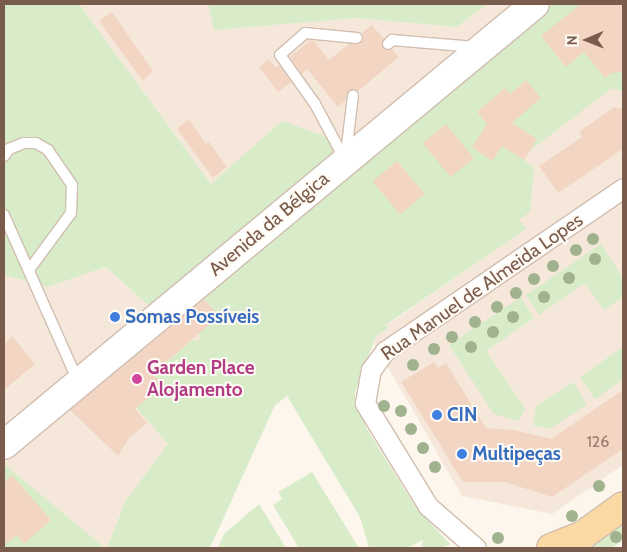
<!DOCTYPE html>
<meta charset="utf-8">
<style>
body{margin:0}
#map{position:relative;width:627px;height:552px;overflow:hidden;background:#fdf6ec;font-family:Cabin,sans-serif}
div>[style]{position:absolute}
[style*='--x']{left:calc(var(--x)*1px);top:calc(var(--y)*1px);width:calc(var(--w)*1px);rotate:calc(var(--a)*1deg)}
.residential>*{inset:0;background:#f5e8da}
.green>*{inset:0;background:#d8ecc9}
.building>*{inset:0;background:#f3d5c3;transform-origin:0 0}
.roads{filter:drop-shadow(1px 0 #d1beb0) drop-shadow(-1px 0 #d1beb0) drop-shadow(0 1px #d1beb0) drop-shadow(0 -1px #d1beb0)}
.lane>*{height:10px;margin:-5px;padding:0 5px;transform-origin:5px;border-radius:5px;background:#fff}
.street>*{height:19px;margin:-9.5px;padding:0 9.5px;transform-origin:9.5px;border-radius:9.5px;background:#fff}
.secondary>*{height:28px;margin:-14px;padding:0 14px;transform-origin:14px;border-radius:14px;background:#fff}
.primary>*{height:28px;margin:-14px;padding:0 14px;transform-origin:14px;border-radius:14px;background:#fbd9a5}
.trees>*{width:12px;height:12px;margin:-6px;border-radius:50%;background:#a0b28e}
.dots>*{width:14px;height:14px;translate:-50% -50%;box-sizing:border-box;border:2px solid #fffaf3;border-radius:50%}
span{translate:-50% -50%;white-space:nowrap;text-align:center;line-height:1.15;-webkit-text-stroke:4px #fffaf3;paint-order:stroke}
.number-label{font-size:16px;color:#987a6a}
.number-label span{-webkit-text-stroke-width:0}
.street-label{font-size:19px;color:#7a5c4d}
.shop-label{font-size:19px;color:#366cbe;font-weight:700}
.left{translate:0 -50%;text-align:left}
.hotel-label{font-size:19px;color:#b23c85;font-weight:700}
.frame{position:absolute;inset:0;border:5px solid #7a5c4d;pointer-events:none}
.north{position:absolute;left:562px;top:15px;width:50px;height:50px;-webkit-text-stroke:4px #fffaf3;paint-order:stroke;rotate:269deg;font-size:14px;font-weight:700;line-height:20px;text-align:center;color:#7a5c4d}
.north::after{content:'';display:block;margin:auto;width:18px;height:22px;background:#7a5c4d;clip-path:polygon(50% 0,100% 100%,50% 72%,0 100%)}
</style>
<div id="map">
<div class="residential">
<div style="clip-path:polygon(79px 4px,208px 4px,214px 30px,357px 18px,457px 27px,487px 4px,623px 4px,623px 465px,552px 514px,462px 496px,374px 343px,376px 336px,388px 328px,386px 326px,525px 229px,519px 220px,338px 184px,319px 163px,343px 144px,211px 184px)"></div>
<div style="clip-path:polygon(106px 267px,149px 306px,187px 275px,219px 316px,198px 334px,201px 338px,196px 343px,194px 340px,213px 388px,125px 502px,107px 548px,4px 548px,4px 275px,47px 287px)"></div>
</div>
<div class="green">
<div style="clip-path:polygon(4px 4px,79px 4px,211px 184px,282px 121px,344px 143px,149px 306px,106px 267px,47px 287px,4px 275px)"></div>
<div style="clip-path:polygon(208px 4px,487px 4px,457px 27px,357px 18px,214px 30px)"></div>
<div style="clip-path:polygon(550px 4px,623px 4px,623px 91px,612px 88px,531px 150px,524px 160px,534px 167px,530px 212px,519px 220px,526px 229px,386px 325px,388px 328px,376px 336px,355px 392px,356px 404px,367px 429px,401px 484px,417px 509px,450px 544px,441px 548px,422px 548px,423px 540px,407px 548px,369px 548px,360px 517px,287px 396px,275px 405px,210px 548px,107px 548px,125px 502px,168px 444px,107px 374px,141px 348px,166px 363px,193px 339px,196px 342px,201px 338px,198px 334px,218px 316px,202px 296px)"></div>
<div style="clip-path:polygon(601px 244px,623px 278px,623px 297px,604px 310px,585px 283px,539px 315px,526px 295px)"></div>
<div style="clip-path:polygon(521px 297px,534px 318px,486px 351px,525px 408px,519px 421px,494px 414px,449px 345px)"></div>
<div style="clip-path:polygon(623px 347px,623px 379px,595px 399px,580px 377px)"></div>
<div style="clip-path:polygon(573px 382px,587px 404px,550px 429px,533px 425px,536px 406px)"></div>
<div style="clip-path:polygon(4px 464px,105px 548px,4px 548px)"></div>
<div style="clip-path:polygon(312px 472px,359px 548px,299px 548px,273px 505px,282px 499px,278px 492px)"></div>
<div style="clip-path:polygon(259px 504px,286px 548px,218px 548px,224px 534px)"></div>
<div style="clip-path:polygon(623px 523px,623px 540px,612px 548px,584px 548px)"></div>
</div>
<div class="building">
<div style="clip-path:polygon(581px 4px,623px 4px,623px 72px,611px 73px,605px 78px,584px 52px,566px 67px,541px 36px)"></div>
<div style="clip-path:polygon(112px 12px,153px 71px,143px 81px,99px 21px)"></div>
<div style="clip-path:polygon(372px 25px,384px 39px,383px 48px,392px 49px,399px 57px,358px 91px,348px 91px,345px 101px,338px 107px,307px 69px,302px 74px,290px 57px,310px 40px,314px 41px,329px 60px,349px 44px,360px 44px,364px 39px,362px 33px)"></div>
<div style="clip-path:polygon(269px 59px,276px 68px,279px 65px,291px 82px,278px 92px,259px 67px)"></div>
<div style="clip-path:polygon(526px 80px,541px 98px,512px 123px,537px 139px,524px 160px,502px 146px,492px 161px,472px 147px,487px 124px,477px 112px,505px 88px,510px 94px)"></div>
<div style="clip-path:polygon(614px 107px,623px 109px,623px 149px,558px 193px,539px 166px,582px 137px,579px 132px)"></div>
<div style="clip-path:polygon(189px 119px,206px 144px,209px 142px,227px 167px,213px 178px,177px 129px)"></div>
<div style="left:446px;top:124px;width:44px;height:30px;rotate:51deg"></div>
<div style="left:397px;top:161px;width:43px;height:32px;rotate:50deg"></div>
<div style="clip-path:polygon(204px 299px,219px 316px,153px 374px,163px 386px,135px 409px,147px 423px,129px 438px,118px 456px,70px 410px)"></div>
<div style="clip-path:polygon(12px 336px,35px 364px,4px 390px,4px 344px)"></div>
<div style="clip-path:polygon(434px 362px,438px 368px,446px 363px,486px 428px,514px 430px,551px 439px,623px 390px,623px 449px,552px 497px,505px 482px,463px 482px,401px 382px)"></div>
<div style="clip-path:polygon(12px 475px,51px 520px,24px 544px,17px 535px,4px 545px,4px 482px)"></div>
</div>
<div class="roads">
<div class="lane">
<div style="--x:388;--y:44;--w:6;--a:-45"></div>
<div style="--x:392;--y:40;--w:84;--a:4.8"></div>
<div style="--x:346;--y:154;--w:59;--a:-83.2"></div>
<div style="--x:4;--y:156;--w:9;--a:-54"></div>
<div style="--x:9;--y:149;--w:16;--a:-22"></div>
<div style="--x:24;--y:143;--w:12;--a:0"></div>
<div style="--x:36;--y:143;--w:14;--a:30"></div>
<div style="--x:48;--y:150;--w:42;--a:55.6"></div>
<div style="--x:72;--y:185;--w:28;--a:92"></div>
<div style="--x:71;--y:213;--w:71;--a:126.4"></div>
<div style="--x:345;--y:160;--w:64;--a:-118.2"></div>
<div style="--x:315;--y:104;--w:60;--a:-125.5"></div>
<div style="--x:280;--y:55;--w:33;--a:-41"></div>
<div style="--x:305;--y:33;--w:52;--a:5.5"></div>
<div style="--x:4;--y:215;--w:182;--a:66"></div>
</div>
<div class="street">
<div style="--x:476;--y:548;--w:64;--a:-138.8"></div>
<div style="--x:428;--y:506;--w:121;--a:-121.5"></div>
<div style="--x:365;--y:403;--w:34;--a:-80"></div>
<div style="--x:371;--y:370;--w:24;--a:-54"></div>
<div style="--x:385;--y:351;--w:288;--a:-34.4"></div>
</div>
<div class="secondary">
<div style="--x:4;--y:445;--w:690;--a:-39.71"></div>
</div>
<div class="primary">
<div style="--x:551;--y:548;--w:35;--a:-22"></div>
<div style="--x:583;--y:535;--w:49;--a:-35.9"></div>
</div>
</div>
<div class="trees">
<div style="left:593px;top:239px"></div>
<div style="left:576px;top:250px"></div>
<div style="left:595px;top:259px"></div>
<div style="left:553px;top:266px"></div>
<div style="left:569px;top:278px"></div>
<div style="left:534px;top:279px"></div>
<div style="left:516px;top:293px"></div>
<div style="left:544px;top:297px"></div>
<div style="left:497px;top:307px"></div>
<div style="left:513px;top:317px"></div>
<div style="left:475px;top:322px"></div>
<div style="left:493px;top:332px"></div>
<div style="left:452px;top:337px"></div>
<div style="left:471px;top:347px"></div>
<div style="left:434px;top:349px"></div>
<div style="left:413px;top:365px"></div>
<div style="left:384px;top:406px"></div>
<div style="left:401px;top:411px"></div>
<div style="left:411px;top:429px"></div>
<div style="left:423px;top:448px"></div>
<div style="left:435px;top:467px"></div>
<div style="left:599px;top:486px"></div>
<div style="left:572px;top:516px"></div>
<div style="left:616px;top:537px"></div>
<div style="left:498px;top:538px"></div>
</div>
<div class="dots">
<div style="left:115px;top:317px;background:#3f7fe0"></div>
<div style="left:137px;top:379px;background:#d1479c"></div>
<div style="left:437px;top:415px;background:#3f7fe0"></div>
<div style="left:462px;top:454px;background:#3f7fe0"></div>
</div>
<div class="number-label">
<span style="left:598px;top:442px">126</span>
</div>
<div class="street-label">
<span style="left:269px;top:224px;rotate:-40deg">Avenida da Bélgica</span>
<span style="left:482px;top:287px;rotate:-35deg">Rua Manuel de Almeida Lopes</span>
</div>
<div class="shop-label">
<span class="left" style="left:125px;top:317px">Somas Possíveis</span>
<span class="left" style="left:447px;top:415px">CIN</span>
<span class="left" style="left:472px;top:454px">Multipeças</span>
</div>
<div class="hotel-label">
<span class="left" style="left:147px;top:379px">Garden Place<br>Alojamento</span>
</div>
<div class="frame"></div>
<div class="north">N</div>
</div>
